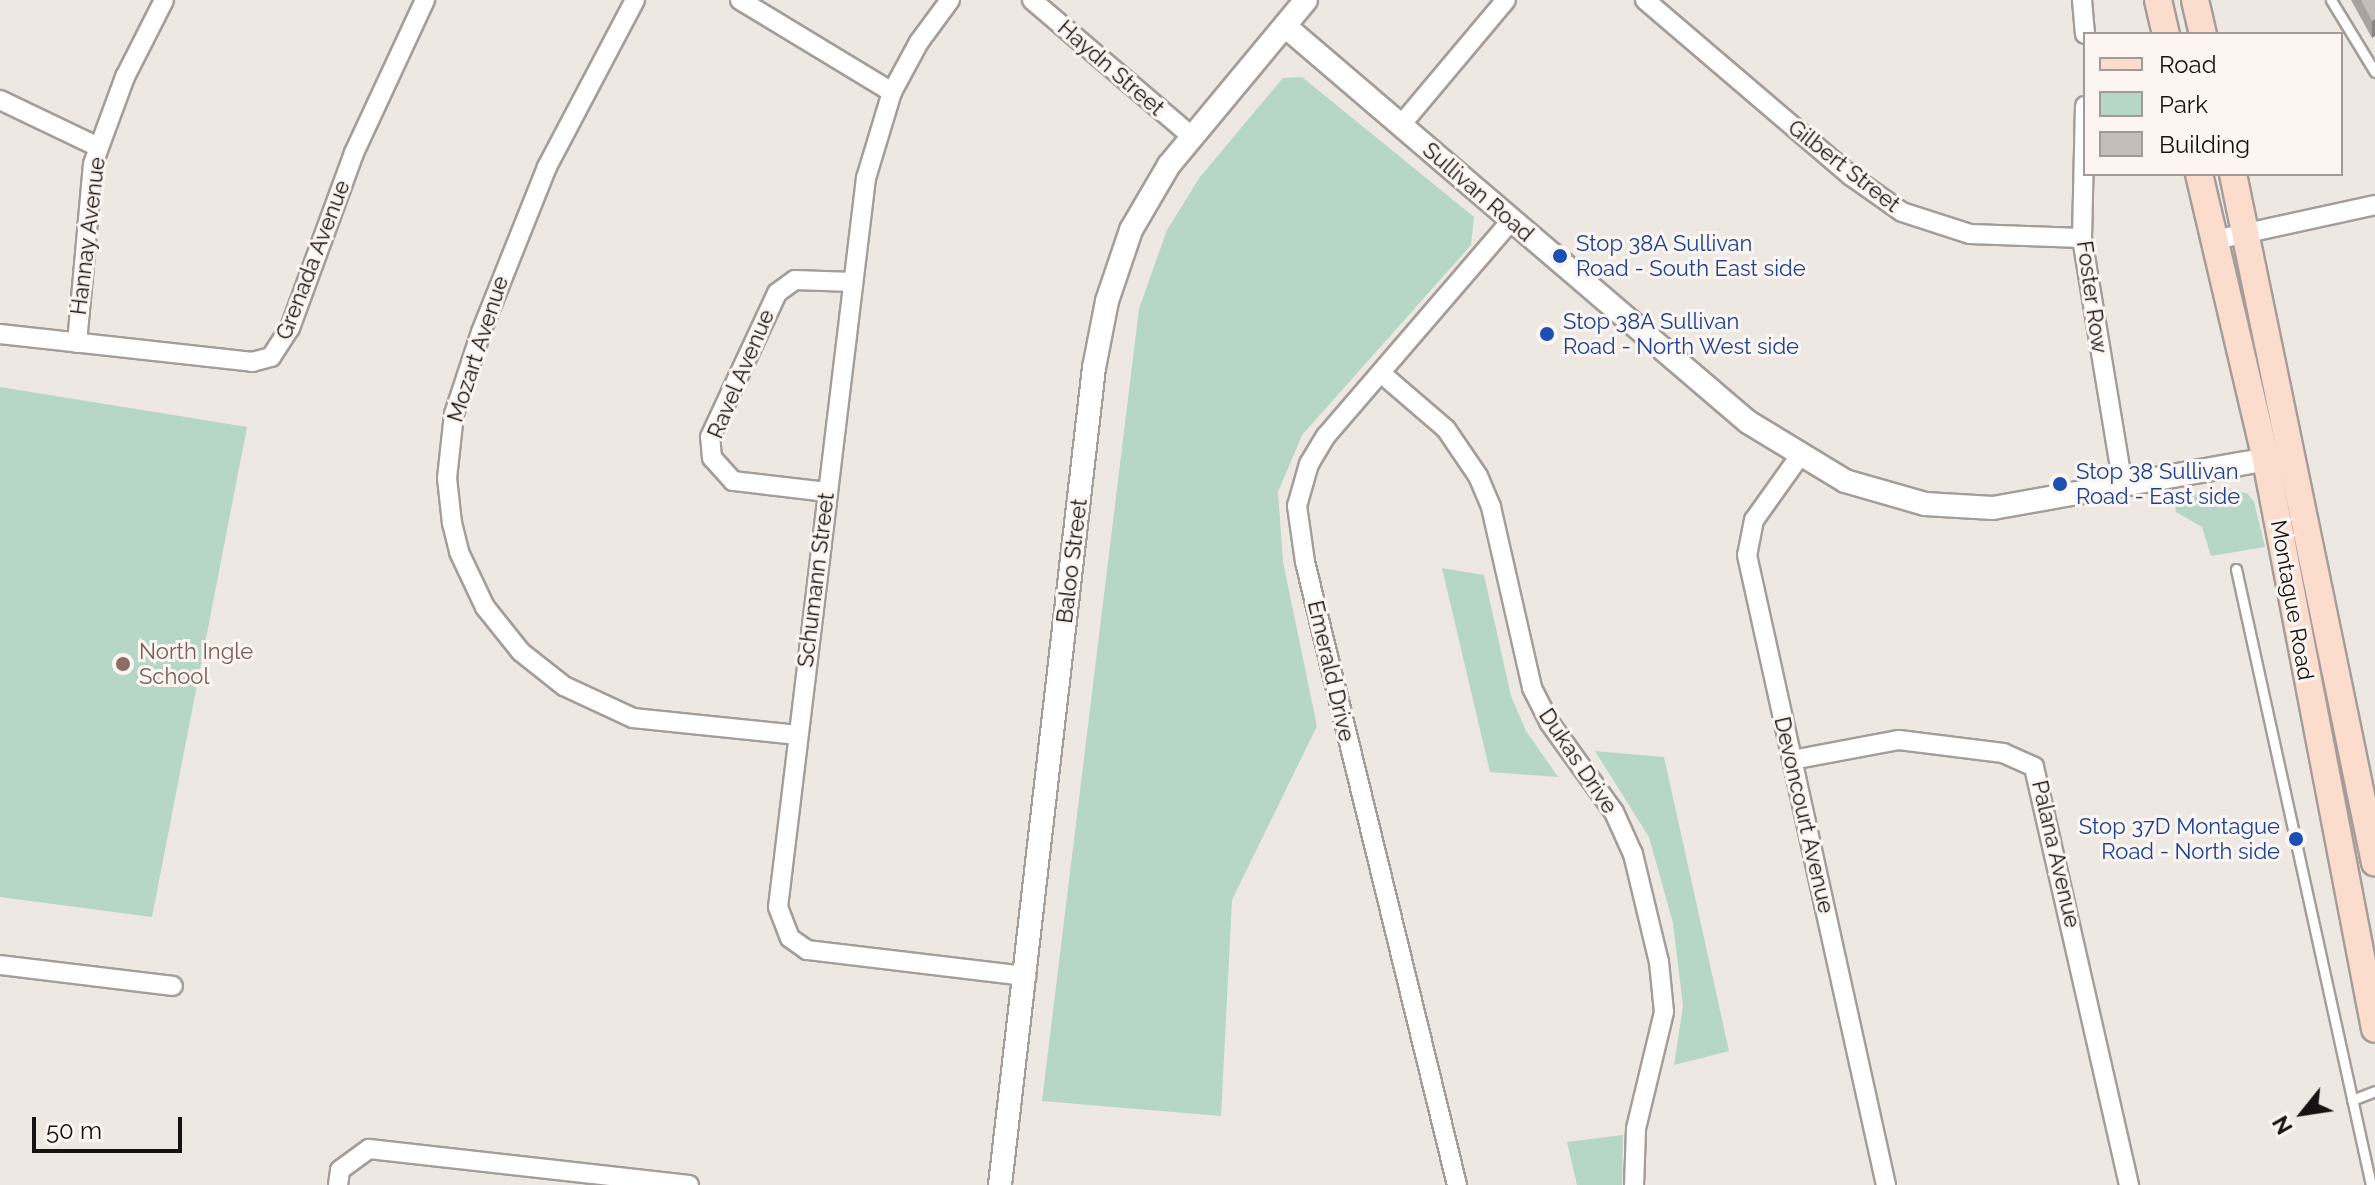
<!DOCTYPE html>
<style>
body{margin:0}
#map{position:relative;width:2375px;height:1185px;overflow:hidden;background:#eee8e3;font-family:Raleway,sans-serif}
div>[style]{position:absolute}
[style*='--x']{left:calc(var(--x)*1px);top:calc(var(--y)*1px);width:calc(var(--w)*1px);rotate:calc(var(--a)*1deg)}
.green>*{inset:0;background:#b6d6c6}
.roads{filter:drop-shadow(2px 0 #a49d99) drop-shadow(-2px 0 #a49d99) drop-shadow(0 2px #a49d99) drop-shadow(0 -2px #a49d99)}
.service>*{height:9px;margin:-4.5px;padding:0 4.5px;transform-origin:4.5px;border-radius:4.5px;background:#fff}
.minor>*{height:18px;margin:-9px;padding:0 9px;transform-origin:9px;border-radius:9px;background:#fff}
.tertiary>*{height:22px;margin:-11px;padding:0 11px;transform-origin:11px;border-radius:11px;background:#fff}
.secondary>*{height:26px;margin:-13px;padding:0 13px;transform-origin:13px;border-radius:13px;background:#fcddcd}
.wall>*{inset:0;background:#a9a3a0}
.shaded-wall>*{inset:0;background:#898582}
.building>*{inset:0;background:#c4beba}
.dots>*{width:22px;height:22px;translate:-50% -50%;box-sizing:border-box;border:4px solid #fcf5f1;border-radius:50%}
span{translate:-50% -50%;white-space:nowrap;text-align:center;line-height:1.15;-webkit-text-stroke:6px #fcf5f1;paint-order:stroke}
.street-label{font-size:22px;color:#151311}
.transit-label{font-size:22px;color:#164399}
.left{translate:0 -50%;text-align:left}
.right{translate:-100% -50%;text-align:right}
.education-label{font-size:22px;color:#785e54}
.legend{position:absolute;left:2083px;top:32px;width:260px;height:144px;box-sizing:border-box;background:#fcf5f1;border:2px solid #a09b97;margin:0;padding:10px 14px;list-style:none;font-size:24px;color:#151311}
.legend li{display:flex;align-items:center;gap:16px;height:40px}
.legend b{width:40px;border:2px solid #a09b97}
.north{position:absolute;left:2263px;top:1073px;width:80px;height:80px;-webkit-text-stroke:6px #fcf5f1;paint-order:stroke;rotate:240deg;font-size:22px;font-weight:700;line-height:32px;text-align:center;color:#151311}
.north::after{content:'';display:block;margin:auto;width:28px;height:36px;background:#151311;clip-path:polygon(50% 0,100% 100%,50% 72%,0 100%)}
.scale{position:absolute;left:32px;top:1117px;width:150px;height:36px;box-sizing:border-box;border:4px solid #151311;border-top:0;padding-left:10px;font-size:24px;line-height:28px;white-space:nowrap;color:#151311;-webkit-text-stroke:6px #fcf5f1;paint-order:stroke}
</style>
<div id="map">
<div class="green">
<div style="clip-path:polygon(1302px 77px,1474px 217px,1471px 245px,1302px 435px,1278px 492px,1283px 562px,1317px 726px,1232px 900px,1221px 1116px,1042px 1101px,1139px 309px,1167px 230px,1200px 177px,1283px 78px)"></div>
<div style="clip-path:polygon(0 387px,247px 427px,152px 917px,0 897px)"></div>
<div style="clip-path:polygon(2228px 488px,2248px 494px,2254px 502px,2265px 547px,2211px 556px,2202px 527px,2176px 512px,2174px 498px)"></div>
<div style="clip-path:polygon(1442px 568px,1484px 575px,1511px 696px,1526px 731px,1558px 777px,1490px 772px)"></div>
<div style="clip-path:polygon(1595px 751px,1664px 757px,1729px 1051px,1674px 1065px,1683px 1006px,1673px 923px,1649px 837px)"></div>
<div style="clip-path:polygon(1623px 1135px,1622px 1185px,1577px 1185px,1567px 1142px)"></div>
</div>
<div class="roads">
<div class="service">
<div style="--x:2331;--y:0;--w:84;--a:58.6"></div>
<div style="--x:2236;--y:569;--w:631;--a:77.64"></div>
<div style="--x:2352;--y:1100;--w:25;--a:-21"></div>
</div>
<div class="minor">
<div style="--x:635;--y:0;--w:189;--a:117.8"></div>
<div style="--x:547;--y:167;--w:178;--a:111.8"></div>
<div style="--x:481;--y:332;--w:86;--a:108.2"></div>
<div style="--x:454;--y:414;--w:64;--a:96.2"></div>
<div style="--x:447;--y:478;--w:45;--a:83.7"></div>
<div style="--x:452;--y:523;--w:30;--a:76"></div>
<div style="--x:459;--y:552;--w:61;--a:64.7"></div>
<div style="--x:485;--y:607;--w:58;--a:51.3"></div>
<div style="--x:521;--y:652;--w:55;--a:38.3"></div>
<div style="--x:564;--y:686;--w:76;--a:24.9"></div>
<div style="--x:633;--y:718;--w:166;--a:5.9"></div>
<div style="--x:740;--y:0;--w:178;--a:31.2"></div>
<div style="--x:950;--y:0;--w:52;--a:126.4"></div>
<div style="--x:919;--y:42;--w:57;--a:118.4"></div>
<div style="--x:892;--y:92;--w:90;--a:106.8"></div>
<div style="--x:866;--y:178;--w:734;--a:96.88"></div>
<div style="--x:778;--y:907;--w:33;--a:69"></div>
<div style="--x:790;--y:938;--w:21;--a:35"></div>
<div style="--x:807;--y:950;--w:221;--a:6.8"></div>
<div style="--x:1032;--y:0;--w:208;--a:40.5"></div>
<div style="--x:1645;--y:0;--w:271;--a:40.5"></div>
<div style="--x:1851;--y:176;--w:62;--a:35.2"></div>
<div style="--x:1902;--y:212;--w:71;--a:17.9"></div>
<div style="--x:1970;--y:234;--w:112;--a:2"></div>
<div style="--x:2082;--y:0;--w:34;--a:85"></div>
<div style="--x:0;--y:100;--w:109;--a:25.6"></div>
<div style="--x:2085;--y:106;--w:132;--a:91.3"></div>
<div style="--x:2082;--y:238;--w:252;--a:80.6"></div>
<div style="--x:1401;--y:125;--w:163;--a:-50"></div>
<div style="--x:2215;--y:240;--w:164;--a:-12.3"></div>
<div style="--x:0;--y:334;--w:254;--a:6.3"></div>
<div style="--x:252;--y:362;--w:20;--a:-15"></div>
<div style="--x:271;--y:357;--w:35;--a:-57"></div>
<div style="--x:290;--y:328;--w:186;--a:-69.9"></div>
<div style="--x:354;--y:153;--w:169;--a:-65.1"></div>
<div style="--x:77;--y:343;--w:180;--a:-84.9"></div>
<div style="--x:93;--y:164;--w:93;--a:-69.8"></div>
<div style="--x:125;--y:77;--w:86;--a:-63.1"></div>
<div style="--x:1382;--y:374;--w:84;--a:40.7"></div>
<div style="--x:1446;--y:429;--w:57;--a:55.8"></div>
<div style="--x:1478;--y:476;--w:34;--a:67"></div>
<div style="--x:1491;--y:507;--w:186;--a:77.2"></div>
<div style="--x:1532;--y:688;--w:38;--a:63"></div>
<div style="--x:1549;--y:722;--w:111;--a:54.2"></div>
<div style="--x:1614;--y:812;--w:46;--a:65.7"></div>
<div style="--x:1633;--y:854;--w:111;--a:76.5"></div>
<div style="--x:1659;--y:962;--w:50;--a:84.3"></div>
<div style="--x:1664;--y:1012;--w:120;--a:103.5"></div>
<div style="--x:1636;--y:1129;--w:56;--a:92"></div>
<div style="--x:1799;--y:457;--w:77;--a:125.5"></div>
<div style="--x:1754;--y:520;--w:36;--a:101"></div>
<div style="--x:1747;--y:555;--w:645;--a:77.56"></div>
<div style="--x:827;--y:492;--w:95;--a:-173.3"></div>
<div style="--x:733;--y:481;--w:31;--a:-132"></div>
<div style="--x:712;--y:458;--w:21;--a:-95"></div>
<div style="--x:710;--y:437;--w:159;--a:-65"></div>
<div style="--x:777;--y:293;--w:22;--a:-36"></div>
<div style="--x:795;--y:280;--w:58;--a:2"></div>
<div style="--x:1792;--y:760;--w:109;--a:-10.6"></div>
<div style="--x:1899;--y:740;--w:105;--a:7.1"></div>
<div style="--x:2003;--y:753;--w:34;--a:24"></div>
<div style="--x:2034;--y:767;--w:429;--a:77.2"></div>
<div style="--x:0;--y:965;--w:174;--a:6.9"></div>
<div style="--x:338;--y:1185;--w:15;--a:-82"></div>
<div style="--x:340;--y:1170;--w:36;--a:-36"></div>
<div style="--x:369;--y:1149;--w:322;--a:6.4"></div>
<div style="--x:1457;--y:1185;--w:641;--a:-103.71"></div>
<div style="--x:1305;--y:562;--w:57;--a:-98.1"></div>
<div style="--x:1297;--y:506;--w:44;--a:-74.1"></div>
<div style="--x:1309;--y:464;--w:33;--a:-59"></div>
<div style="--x:1326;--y:436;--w:284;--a:-49.3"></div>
</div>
<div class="tertiary">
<div style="--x:1285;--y:26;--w:609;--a:40.54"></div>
<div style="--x:1748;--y:422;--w:114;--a:31.3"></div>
<div style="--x:1845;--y:481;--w:83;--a:16"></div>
<div style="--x:1925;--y:504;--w:68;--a:3.4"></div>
<div style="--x:1993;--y:508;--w:291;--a:-10.1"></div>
<div style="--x:1000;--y:1185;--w:822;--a:-83.44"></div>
<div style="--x:1094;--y:368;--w:68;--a:-79"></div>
<div style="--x:1107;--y:301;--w:75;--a:-71.3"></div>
<div style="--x:1131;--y:230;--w:75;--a:-59.7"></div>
<div style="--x:1169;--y:165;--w:214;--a:-50.3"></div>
</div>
<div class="secondary">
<div style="--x:2158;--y:0;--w:35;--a:77"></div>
<div style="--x:2195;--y:0;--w:35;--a:77"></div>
<div style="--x:2199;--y:174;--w:294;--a:76.8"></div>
<div style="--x:2266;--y:460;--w:579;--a:79.16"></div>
<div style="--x:2233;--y:174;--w:703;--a:78.35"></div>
</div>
</div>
<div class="wall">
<div style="clip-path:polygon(2351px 0,2375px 0,2372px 38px)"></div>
</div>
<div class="shaded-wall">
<div style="clip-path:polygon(2375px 19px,2375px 36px,2372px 38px,2372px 21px)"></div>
</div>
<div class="building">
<div style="clip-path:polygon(2361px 0,2375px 0,2375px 19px,2372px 21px)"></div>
</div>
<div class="dots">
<div style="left:1560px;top:256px;background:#1a4fb4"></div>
<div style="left:1547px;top:334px;background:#1a4fb4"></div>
<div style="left:2060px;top:484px;background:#1a4fb4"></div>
<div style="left:123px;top:664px;background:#8d6e63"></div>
<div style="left:2296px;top:839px;background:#1a4fb4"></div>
</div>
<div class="street-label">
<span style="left:1111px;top:68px;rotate:41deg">Haydn Street</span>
<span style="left:1844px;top:166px;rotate:38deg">Gilbert Street</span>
<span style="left:1478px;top:192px;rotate:41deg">Sullivan Road</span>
<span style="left:88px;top:236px;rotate:-83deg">Hannay Avenue</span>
<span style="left:313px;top:260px;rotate:-69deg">Grenada Avenue</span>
<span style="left:2092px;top:297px;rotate:82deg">Foster Row</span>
<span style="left:478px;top:349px;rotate:-72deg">Mozart Avenue</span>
<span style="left:741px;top:374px;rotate:-67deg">Ravel Avenue</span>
<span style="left:1072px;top:561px;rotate:-83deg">Baloo Street</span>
<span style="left:816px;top:580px;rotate:-83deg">Schumann Street</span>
<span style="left:2292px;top:600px;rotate:80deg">Montague Road</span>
<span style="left:1331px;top:671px;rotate:77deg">Emerald Drive</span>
<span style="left:1578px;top:761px;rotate:56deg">Dukas Drive</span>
<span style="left:1804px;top:815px;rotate:77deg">Devoncourt Avenue</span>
<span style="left:2056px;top:854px;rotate:77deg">Palana Avenue</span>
</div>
<div class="transit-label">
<span class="left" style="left:1576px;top:256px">Stop 38A Sullivan<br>Road - South East side</span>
<span class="left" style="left:1563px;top:334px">Stop 38A Sullivan<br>Road - North West side</span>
<span class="left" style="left:2076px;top:484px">Stop 38 Sullivan<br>Road - East side</span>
<span class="right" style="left:2280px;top:839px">Stop 37D Montague<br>Road - North side</span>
</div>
<div class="education-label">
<span class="left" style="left:139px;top:664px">North Ingle<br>School</span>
</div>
<ul class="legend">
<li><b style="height:10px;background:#fcddcd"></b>Road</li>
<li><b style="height:22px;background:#b6d6c6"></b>Park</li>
<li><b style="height:22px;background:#c4beba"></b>Building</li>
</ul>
<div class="north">N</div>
<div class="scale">50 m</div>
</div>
